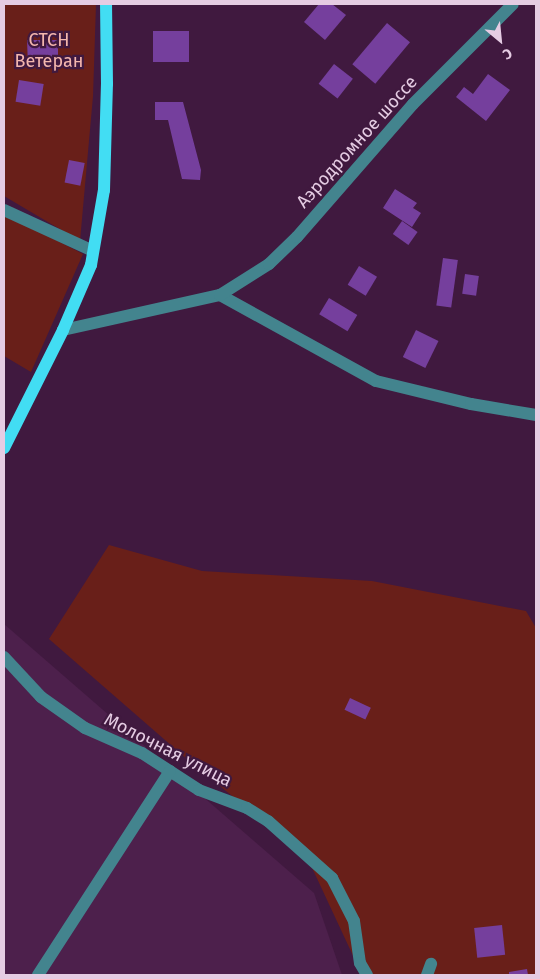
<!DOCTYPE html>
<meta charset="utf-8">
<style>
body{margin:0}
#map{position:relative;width:540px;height:979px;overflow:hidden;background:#40193f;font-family:"Fira Sans",sans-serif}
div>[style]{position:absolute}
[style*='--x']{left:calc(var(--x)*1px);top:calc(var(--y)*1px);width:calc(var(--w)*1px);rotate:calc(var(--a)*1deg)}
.built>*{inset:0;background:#4d204c}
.green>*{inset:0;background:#691f19}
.building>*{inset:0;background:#753f9d;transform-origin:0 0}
.minor>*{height:12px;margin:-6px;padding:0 6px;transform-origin:6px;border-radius:6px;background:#43848e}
.major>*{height:12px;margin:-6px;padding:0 6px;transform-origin:6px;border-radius:6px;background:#42ddf3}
span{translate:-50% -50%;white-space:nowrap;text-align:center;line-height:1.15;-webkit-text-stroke:4.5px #40193f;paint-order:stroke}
.park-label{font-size:18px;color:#f4b7ae}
.street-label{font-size:18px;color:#e5cce3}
.frame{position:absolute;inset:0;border:5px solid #e5cce3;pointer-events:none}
.north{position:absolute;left:475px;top:15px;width:50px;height:50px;-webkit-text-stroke:4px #40193f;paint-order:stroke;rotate:152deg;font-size:14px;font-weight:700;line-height:20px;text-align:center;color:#e5cce3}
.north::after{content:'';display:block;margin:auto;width:18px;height:22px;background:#e5cce3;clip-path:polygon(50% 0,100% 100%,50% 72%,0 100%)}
</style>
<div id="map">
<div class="built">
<div style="clip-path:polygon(4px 624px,314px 893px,342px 975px,4px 975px)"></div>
</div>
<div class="green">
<div style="clip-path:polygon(4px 4px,96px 4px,93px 96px,80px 241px,4px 196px)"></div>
<div style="clip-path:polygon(4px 213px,83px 254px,31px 372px,4px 356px)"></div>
<div style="clip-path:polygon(109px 545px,202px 571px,372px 581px,526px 611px,536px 628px,536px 975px,362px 975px,307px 857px,188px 760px,49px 639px)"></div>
</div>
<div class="building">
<div style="clip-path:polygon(319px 4px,332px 4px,346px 15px,325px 40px,304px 22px)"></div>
<div style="left:387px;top:23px;width:30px;height:54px;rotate:40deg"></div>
<div style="left:189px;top:31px;width:31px;height:36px;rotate:90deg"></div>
<div style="clip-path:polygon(27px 40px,58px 40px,58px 63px,46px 63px,46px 66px,28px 66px)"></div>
<div style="left:334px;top:64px;width:24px;height:25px;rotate:38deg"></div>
<div style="clip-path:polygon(488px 74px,510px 90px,486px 121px,456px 97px,464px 87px,473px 94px)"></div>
<div style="left:19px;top:80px;width:25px;height:22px;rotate:9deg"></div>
<div style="clip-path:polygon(155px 102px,183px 102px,201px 170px,200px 180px,182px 179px,168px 120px,155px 120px)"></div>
<div style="left:69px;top:160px;width:16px;height:23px;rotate:11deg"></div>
<div style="clip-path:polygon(395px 189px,417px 203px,413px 208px,421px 213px,412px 227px,383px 208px)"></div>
<div style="left:402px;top:221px;width:19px;height:16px;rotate:35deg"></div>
<div style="left:443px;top:258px;width:15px;height:48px;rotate:8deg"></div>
<div style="left:359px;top:266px;width:21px;height:22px;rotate:31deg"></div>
<div style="left:465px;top:274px;width:14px;height:20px;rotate:8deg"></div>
<div style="left:329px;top:298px;width:33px;height:19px;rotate:31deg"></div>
<div style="left:416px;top:330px;width:25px;height:30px;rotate:26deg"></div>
<div style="left:350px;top:698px;width:23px;height:13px;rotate:25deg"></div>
<div style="left:502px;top:925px;width:30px;height:28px;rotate:84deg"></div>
<div style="clip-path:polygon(527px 969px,528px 975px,509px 975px,509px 972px)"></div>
</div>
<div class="minor">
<div style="--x:4;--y:210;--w:98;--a:24.7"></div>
<div style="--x:220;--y:295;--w:178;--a:28.9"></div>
<div style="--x:376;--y:381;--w:98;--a:13.6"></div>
<div style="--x:471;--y:404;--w:66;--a:9.6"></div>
<div style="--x:63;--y:330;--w:161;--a:-12.6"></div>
<div style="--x:220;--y:295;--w:58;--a:-32.3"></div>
<div style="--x:269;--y:264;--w:39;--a:-44"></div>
<div style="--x:297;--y:237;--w:176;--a:-48.9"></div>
<div style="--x:413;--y:104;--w:141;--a:-45"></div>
<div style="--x:4;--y:657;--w:54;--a:47.2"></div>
<div style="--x:41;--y:697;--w:54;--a:35.2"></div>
<div style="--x:85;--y:728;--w:62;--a:23.7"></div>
<div style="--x:142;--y:753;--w:68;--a:33"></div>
<div style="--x:199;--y:790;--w:51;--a:20.6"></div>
<div style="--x:247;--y:808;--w:25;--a:32"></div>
<div style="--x:268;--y:821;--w:86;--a:41.7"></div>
<div style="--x:332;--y:878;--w:48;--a:62.9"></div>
<div style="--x:354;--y:921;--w:42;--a:81.9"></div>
<div style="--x:360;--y:963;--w:14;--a:60"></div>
<div style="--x:38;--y:975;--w:243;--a:-57.1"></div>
<div style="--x:427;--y:975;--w:12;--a:-70"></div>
</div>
<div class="major">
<div style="--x:4;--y:448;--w:132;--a:-63.4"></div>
<div style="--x:63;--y:330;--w:71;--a:-66.7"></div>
<div style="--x:91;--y:265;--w:76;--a:-80.2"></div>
<div style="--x:104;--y:190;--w:106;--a:-88.4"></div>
<div style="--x:107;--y:84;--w:80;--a:-90.7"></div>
</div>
<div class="park-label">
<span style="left:49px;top:51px">СТСН<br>Ветеран</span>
</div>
<div class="street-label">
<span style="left:357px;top:142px;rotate:-48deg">Аэродромное шоссе</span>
<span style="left:168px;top:750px;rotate:27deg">Молочная улица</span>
</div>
<div class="frame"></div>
<div class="north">С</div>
</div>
